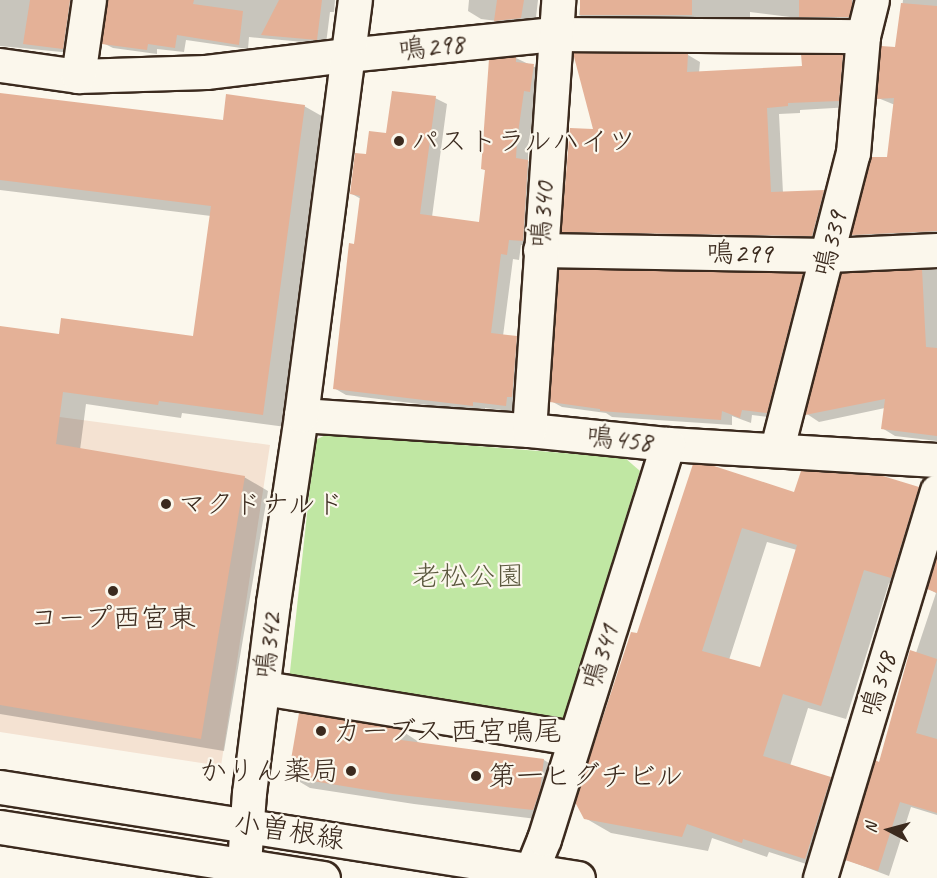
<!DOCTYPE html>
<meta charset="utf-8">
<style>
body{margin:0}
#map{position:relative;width:937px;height:878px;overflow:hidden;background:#fbf7ec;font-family:Caveat,"Klee One",sans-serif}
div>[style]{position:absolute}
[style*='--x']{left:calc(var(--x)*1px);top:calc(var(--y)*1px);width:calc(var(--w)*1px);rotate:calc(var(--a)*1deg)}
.built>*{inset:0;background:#f4e2d2}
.green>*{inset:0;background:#c0e7a3}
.shadow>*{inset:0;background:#0003}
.building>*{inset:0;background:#e4b197;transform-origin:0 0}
.roads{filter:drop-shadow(2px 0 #3b2a1e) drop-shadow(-2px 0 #3b2a1e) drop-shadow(0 2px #3b2a1e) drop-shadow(0 -2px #3b2a1e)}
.minor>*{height:33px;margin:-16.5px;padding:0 16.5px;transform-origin:16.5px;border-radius:16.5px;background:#fbf7ec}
.dots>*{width:16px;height:16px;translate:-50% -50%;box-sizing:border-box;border:3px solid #fbf7ec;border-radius:50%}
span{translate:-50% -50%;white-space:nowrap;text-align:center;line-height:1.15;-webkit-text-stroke:4.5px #fbf7ec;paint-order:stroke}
.street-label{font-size:28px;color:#3b2a1e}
.poi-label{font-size:28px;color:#3b2a1e}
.left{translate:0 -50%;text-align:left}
.right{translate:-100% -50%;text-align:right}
.park-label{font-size:28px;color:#5c593f}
.north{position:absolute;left:859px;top:800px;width:60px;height:60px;-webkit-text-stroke:4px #fbf7ec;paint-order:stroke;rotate:276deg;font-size:16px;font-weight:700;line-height:24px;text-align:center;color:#3b2a1e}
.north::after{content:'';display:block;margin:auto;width:21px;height:27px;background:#3b2a1e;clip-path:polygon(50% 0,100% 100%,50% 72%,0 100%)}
</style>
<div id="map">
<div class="built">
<div style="clip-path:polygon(0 409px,270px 445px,221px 766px,0 732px)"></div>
</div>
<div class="green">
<div style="clip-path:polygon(328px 434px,625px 458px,640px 471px,562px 723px,289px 681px,315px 440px)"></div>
</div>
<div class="shadow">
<div style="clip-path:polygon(0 0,81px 0,72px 53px,0 46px)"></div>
<div style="clip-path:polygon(107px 0,335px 0,334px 12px,330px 12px,326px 44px,249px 37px,248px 49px,186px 40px,184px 52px,157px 49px,157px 54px,113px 48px,103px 43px)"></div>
<div style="clip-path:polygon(469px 0,538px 0,535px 26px,509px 28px,497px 21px,481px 19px,468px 11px)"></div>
<div style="clip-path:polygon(581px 0,865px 0,862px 24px,815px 24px,806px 19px,750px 12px,750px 22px,592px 22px,579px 15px)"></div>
<div style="clip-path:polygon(903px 0,937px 0,937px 240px,866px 242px,853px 234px,889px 159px,895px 105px,878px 98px,897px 49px)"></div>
<div style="clip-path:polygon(688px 55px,700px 62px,699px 73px,803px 67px,842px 56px,854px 63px,851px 107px,800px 110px,800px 113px,779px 114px,783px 193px,824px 191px,836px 198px,824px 242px,575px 238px,563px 231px,595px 131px)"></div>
<div style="clip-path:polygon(516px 58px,545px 72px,536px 97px,528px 147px,528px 161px,540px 168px,534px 247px,521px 245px,519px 260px,513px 259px,503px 336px,516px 337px,528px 344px,518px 412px,485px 408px,485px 412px,346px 395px,334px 388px,361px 199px,352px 194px,367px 156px,388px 135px,435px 98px,447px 104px,432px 217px,481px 224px,486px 171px,482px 168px)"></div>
<div style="clip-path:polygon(0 94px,224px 122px,304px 106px,327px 119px,286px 427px,182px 413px,181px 418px,86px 404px,80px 450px,244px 477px,268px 491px,224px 751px,0 714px,0 327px,60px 336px,194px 338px,211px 216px,0 190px)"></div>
<div style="clip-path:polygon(937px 269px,937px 441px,895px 436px,882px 428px,885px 408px,819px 422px,807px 414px,843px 275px)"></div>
<div style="clip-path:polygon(802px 275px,813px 281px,777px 418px,752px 415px,751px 423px,732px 416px,732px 425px,612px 417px,606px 413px,562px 407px,551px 401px)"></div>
<div style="clip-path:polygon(evenodd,694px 466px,795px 494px,917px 488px,937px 499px,916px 592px,889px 583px,846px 719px,808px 708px,790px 766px,830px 778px,856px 793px,831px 872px,769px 852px,767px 857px,712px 838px,708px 851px,611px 833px,585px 818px,638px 635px,694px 466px,767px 542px,797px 550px,761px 669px,729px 660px,767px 542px)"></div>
<div style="clip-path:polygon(937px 561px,937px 815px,911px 807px,889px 876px,847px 860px,936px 593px,929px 589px)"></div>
<div style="clip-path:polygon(402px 731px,422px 744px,544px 760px,564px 772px,553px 821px,414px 804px,310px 788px,290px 776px)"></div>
</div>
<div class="building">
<div style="clip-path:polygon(30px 0,70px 0,63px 49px,23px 44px)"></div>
<div style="clip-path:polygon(107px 0,194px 0,193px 4px,243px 11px,239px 45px,177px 35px,175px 48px,148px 44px,147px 50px,102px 44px)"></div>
<div style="clip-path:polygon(279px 0,322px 0,317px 40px,261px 35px)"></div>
<div style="clip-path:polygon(497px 0,524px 0,521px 18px,494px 21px)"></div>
<div style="left:580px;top:0;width:112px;height:15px"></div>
<div style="left:799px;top:0;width:53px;height:17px"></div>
<div style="clip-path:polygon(901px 3px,937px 6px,937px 231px,851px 235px,871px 157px,887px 157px,894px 98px,876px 99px,881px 46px,895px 47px)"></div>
<div style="clip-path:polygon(573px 53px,688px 54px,687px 72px,802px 66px,801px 54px,843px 55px,839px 101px,788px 103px,788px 106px,767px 108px,771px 192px,824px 190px,812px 236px,561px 232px,570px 128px,593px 129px)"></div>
<div style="clip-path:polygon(516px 57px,516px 62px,534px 64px,530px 92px,524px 91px,517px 140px,516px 158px,528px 160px,523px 241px,509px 240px,507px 255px,501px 254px,491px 333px,517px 336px,512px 397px,507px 397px,506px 406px,473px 402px,473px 406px,333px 389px,349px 243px,354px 244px,360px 196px,350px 194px,355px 153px,366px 154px,369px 131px,386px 133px,392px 91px,436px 96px,420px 214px,479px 222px,485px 170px,481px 169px,489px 59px)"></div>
<div style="clip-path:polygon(0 93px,223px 120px,226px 94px,305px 105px,263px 415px,159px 401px,158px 405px,63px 392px,56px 444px,245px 476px,201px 739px,0 705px,0 326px,59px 334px,61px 318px,193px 336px,211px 206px,0 180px)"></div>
<div style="clip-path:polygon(559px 269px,803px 273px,767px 413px,742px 410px,740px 418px,722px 411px,721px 420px,600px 411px,600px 409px,550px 402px)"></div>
<div style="clip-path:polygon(922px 269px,926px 347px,937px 348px,937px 436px,881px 429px,885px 399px,805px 415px,841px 273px)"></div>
<div style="clip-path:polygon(evenodd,693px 464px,711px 465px,794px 492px,801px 471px,883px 476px,919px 487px,891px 578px,864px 570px,821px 706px,783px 694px,763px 756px,831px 777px,805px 859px,743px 839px,742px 843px,687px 824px,682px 837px,584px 819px,575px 802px,631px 632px,637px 633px,693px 464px,742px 528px,797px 545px,760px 667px,702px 651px,742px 528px)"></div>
<div style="clip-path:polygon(937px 556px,937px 593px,927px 589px)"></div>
<div style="clip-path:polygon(910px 650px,937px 659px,916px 733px,937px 739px,937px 813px,900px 802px,878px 871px,845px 860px,875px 760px,879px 762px)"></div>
<div style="clip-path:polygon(299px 713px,403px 729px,401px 740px,544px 759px,540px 790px,533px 810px,392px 794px,288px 777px)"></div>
</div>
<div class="roads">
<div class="minor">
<div style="--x:0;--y:65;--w:79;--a:8"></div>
<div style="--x:78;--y:76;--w:128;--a:-1.8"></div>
<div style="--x:206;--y:72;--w:142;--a:-6.9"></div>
<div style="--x:347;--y:55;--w:208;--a:-5.8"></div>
<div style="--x:554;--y:34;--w:309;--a:0.4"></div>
<div style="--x:78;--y:76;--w:77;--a:-81.8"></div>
<div style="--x:540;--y:250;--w:288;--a:1"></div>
<div style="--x:828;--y:255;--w:109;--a:-2.6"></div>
<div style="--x:301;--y:415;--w:228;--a:3.8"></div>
<div style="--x:529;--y:430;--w:140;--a:5.8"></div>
<div style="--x:668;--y:444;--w:269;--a:3.4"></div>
<div style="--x:529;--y:430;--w:431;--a:-86.1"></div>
<div style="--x:777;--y:448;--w:305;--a:-75.6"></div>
<div style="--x:853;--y:153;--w:117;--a:-85.1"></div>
<div style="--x:863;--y:36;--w:37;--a:-76"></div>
<div style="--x:264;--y:688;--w:314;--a:9.2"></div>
<div style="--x:0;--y:787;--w:585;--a:8.95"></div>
<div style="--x:0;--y:827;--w:327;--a:9"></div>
<div style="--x:531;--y:871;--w:35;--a:-68"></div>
<div style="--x:544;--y:839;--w:414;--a:-72.6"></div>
<div style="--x:243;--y:878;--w:85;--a:-86"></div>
<div style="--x:249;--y:793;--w:192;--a:-82.8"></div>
<div style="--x:273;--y:603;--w:190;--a:-81.5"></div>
<div style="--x:301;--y:415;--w:418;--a:-82.6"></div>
<div style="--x:820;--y:878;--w:404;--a:-73.2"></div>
</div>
</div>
<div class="dots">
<div style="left:399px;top:141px;background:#3b2a1e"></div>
<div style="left:166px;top:504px;background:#3b2a1e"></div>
<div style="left:113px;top:591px;background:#3b2a1e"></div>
<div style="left:321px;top:731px;background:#3b2a1e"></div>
<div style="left:351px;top:771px;background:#3b2a1e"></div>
<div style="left:476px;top:776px;background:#3b2a1e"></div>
</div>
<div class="street-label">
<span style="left:431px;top:47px;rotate:-6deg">鳴298</span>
<span style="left:542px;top:215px;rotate:-86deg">鳴340</span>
<span style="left:830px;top:244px;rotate:-76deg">鳴339</span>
<span style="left:739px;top:253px;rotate:1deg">鳴299</span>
<span style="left:619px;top:439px;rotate:6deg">鳴458</span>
<span style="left:268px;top:646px;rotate:-83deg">鳴342</span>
<span style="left:600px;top:657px;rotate:-72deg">鳴341</span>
<span style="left:878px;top:685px;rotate:-73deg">鳴348</span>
<span style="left:289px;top:831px;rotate:9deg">小曽根線</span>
</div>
<div class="poi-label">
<span class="left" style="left:411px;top:141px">パストラルハイツ</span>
<span class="left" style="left:178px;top:504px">マクドナルド</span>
<span style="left:113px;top:618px">コープ西宮東</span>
<span class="left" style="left:333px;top:731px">カーブス 西宮鳴尾</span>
<span class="right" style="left:339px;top:771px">かりん薬局</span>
<span class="left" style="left:488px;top:776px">第一ヒグチビル</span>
</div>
<div class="park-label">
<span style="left:468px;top:576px">老松公園</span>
</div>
<div class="north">N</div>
</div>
